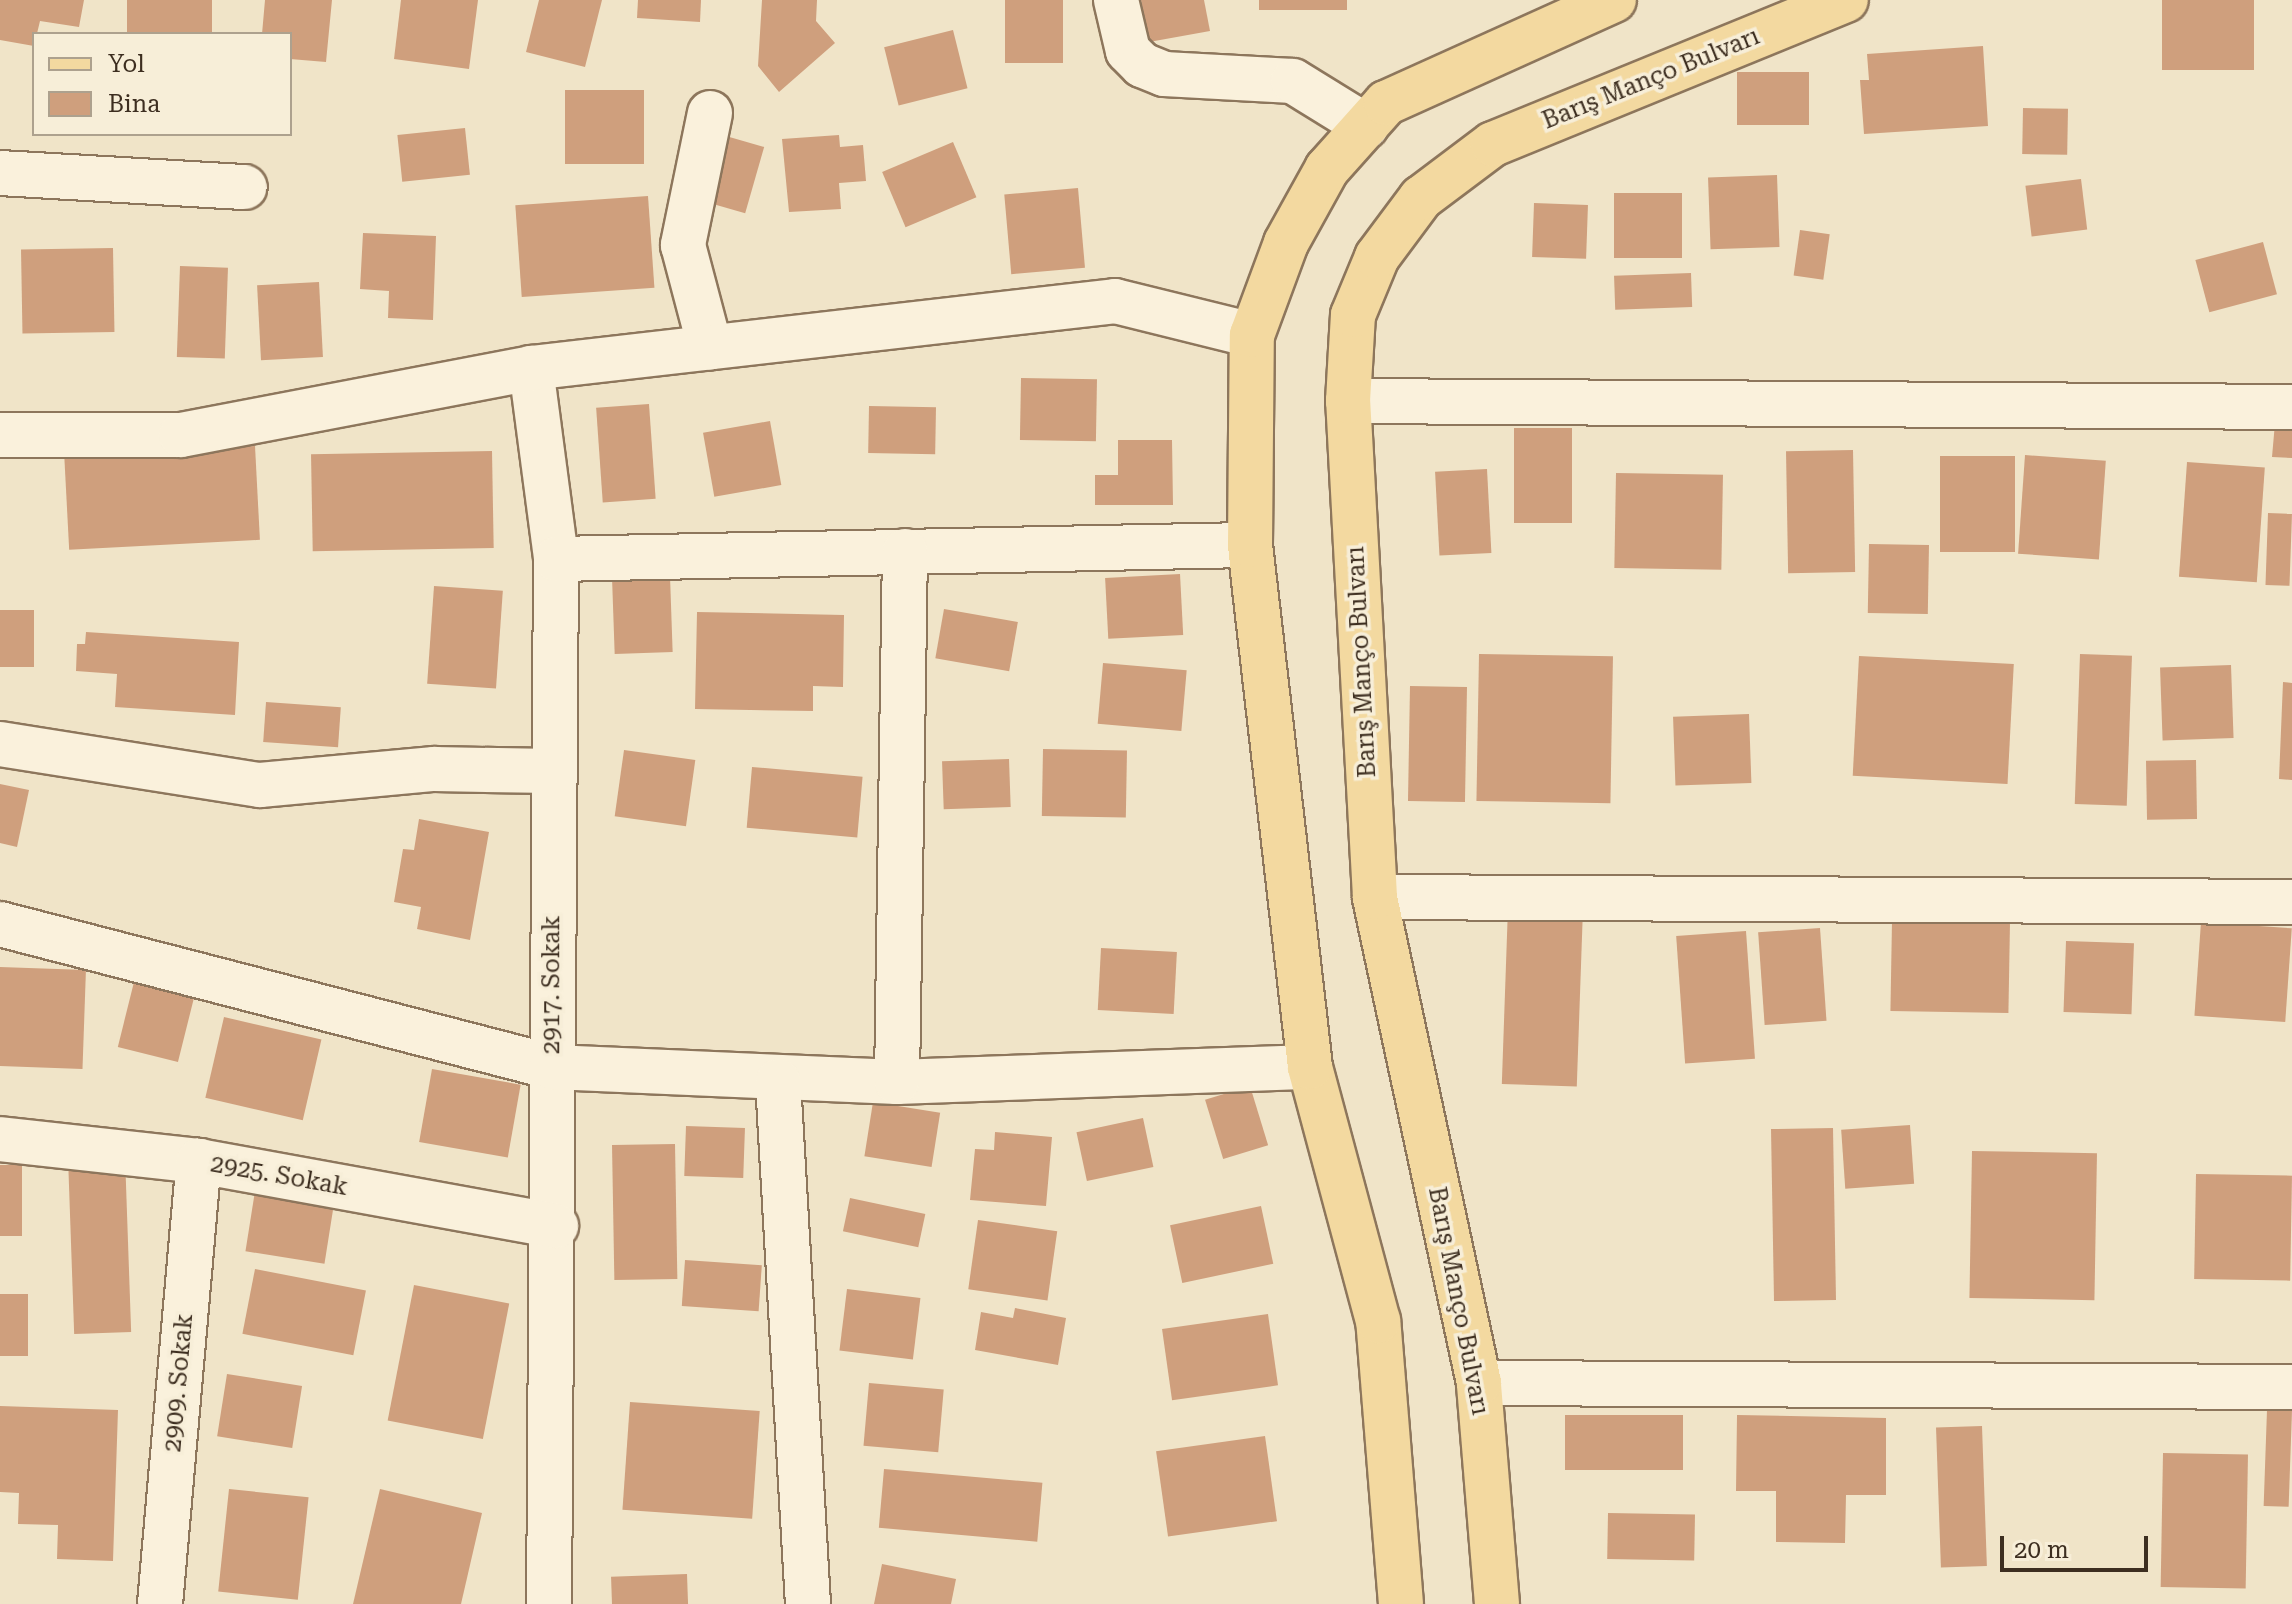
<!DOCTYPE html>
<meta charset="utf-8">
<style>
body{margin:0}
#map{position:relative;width:2292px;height:1604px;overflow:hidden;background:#f0e4c8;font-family:"Roboto Serif",serif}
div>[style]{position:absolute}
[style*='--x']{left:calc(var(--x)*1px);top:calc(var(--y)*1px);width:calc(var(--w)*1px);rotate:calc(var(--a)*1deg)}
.building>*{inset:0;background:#cf9f7d;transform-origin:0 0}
.roads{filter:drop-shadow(2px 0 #8d765c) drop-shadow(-2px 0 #8d765c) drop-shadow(0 2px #8d765c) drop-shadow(0 -2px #8d765c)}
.street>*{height:44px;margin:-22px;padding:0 22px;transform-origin:22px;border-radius:22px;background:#faf1dc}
.primary>*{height:44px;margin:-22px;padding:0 22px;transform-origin:22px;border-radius:22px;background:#f3d9a0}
span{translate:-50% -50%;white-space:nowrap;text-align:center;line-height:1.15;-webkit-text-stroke:7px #f7eed8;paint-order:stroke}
.street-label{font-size:24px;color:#3d2e20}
.legend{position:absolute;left:32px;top:32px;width:260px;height:104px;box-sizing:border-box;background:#f7eed8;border:2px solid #ada18e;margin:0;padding:10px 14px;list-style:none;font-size:24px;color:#3d2e20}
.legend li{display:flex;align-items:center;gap:16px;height:40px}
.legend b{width:40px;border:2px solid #ada18e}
.scale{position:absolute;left:2000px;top:1536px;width:148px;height:36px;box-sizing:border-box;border:4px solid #3d2e20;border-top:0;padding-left:10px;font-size:24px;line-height:28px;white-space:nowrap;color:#3d2e20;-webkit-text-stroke:6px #f7eed8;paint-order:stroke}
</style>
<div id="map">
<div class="building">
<div style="clip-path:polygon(0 0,84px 0,79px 27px,40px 21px,34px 46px,0 40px)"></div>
<div style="left:127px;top:0;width:85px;height:35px"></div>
<div style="clip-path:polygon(265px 0,332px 0,326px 62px,290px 59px,290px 34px,262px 34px)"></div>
<div style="clip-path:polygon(401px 0,478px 0,469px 69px,394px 59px)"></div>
<div style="clip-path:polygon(539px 0,602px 0,585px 67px,526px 52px)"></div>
<div style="clip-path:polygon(638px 0,701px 0,700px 22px,637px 18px)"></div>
<div style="clip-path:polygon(762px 0,817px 0,816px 21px,835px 43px,779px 92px,758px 66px)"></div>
<div style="left:1005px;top:0;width:58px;height:63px"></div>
<div style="clip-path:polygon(1141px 0,1204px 0,1210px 31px,1149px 42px)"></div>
<div style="left:1259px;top:0;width:88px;height:10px"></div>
<div style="left:2162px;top:0;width:92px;height:70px"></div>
<div style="left:953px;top:30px;width:60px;height:71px;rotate:76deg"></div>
<div style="clip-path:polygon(1983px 46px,1988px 126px,1864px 134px,1860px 80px,1869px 80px,1867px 54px)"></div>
<div style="left:1737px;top:72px;width:72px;height:53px"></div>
<div style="left:565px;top:90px;width:79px;height:74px"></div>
<div style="left:2023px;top:108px;width:45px;height:46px;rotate:1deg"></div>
<div style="left:465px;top:128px;width:47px;height:68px;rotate:84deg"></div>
<div style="left:719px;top:134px;width:47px;height:69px;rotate:16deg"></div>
<div style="clip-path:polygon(839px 135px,840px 147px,863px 145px,866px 181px,839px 183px,841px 209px,789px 212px,782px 139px)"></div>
<div style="left:953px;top:142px;width:60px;height:77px;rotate:67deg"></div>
<div style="left:1777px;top:175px;width:72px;height:69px;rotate:88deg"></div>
<div style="left:2081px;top:179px;width:51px;height:56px;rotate:83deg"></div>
<div style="left:1078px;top:188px;width:80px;height:74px;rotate:85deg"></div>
<div style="left:1682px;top:193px;width:65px;height:68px;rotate:90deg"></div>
<div style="left:648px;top:196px;width:92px;height:133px;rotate:86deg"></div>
<div style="left:1534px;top:203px;width:54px;height:54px;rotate:2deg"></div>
<div style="left:1800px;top:230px;width:30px;height:46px;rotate:8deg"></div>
<div style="clip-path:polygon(363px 233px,436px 236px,433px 320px,388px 318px,389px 291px,360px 289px)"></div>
<div style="left:2263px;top:242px;width:54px;height:70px;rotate:75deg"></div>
<div style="left:113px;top:248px;width:84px;height:92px;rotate:89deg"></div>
<div style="left:180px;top:266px;width:48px;height:91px;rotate:2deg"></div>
<div style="left:1691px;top:273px;width:34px;height:77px;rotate:88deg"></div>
<div style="left:319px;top:282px;width:75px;height:62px;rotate:87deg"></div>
<div style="left:1021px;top:378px;width:76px;height:62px;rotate:1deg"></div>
<div style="left:649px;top:404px;width:95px;height:53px;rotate:86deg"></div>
<div style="left:869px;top:406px;width:67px;height:47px;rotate:1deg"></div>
<div style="left:770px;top:421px;width:65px;height:68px;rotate:80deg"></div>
<div style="clip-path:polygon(2275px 423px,2292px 424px,2292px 458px,2272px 457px)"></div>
<div style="left:1514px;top:428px;width:58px;height:95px"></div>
<div style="clip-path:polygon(1118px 440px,1172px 440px,1173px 505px,1095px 505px,1095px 475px,1118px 475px)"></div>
<div style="left:255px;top:446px;width:94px;height:191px;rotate:87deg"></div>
<div style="left:1853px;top:450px;width:122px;height:67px;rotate:89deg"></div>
<div style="left:492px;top:451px;width:97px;height:181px;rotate:89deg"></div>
<div style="left:2025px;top:455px;width:81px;height:99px;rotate:4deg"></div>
<div style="left:1940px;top:456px;width:75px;height:96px"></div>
<div style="left:2187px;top:462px;width:78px;height:115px;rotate:4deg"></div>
<div style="left:1487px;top:469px;width:84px;height:52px;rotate:87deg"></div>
<div style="left:1616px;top:473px;width:107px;height:95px;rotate:1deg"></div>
<div style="left:2268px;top:513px;width:24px;height:72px;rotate:2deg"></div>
<div style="left:1869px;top:544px;width:60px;height:69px;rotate:1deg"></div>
<div style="left:1180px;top:574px;width:61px;height:75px;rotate:87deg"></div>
<div style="left:670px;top:576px;width:76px;height:58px;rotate:88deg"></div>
<div style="left:434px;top:586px;width:69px;height:98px;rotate:4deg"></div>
<div style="left:944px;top:609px;width:75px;height:50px;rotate:10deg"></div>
<div style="left:0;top:610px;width:34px;height:57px"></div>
<div style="clip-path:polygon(697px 612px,844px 615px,843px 687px,813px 686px,813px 711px,695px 709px)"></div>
<div style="clip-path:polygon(86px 632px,239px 642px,235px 715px,115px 707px,117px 674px,76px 671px,77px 644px,85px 644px)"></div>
<div style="left:1479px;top:654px;width:134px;height:147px;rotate:1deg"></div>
<div style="left:2080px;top:654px;width:52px;height:150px;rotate:2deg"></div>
<div style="left:1859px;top:656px;width:155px;height:120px;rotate:3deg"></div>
<div style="left:1103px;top:663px;width:84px;height:61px;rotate:5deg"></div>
<div style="left:2231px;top:665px;width:73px;height:71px;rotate:88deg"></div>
<div style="clip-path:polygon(2283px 682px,2292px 683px,2292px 780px,2279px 779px)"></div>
<div style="left:1410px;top:686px;width:57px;height:115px;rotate:1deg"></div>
<div style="left:266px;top:702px;width:75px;height:40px;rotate:4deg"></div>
<div style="left:1749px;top:714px;width:69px;height:76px;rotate:88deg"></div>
<div style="left:1043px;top:749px;width:84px;height:67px;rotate:1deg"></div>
<div style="left:624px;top:750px;width:72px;height:67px;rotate:8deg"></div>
<div style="left:1009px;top:759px;width:48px;height:67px;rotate:88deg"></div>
<div style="left:2196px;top:760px;width:59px;height:50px;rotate:89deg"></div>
<div style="left:752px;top:767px;width:111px;height:61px;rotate:5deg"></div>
<div style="clip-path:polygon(0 784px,29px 790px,17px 847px,0 843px)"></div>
<div style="clip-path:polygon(419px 819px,489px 832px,470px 940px,417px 929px,421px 907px,394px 902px,403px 849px,414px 850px)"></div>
<div style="left:1508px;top:907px;width:75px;height:177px;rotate:2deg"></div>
<div style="left:1892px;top:921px;width:118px;height:90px;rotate:1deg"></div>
<div style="left:2201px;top:922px;width:91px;height:94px;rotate:4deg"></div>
<div style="left:1820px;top:928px;width:93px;height:62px;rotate:86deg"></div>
<div style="left:1746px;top:931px;width:128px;height:70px;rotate:86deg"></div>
<div style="left:2066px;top:941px;width:68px;height:71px;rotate:2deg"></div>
<div style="left:1101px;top:948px;width:76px;height:62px;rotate:3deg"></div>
<div style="left:0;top:967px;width:86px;height:99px;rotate:2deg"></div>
<div style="left:135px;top:978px;width:62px;height:71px;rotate:14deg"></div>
<div style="left:224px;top:1017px;width:100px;height:83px;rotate:13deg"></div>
<div style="left:432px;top:1069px;width:90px;height:74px;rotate:10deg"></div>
<div style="left:1250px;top:1086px;width:62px;height:47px;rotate:73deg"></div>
<div style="left:873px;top:1102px;width:68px;height:55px;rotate:9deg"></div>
<div style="left:1143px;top:1118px;width:50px;height:68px;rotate:78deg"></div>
<div style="left:1910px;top:1125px;width:59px;height:69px;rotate:86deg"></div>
<div style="left:686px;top:1126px;width:59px;height:50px;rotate:2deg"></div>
<div style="left:1833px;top:1128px;width:172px;height:62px;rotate:89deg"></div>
<div style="clip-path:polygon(995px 1132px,1052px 1137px,1046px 1206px,970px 1200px,975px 1149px,994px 1150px)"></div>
<div style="left:675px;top:1144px;width:135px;height:63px;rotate:89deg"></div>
<div style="left:1972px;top:1151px;width:125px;height:147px;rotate:1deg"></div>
<div style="left:125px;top:1156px;width:176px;height:57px;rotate:88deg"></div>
<div style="left:0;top:1165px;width:22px;height:71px"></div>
<div style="left:2196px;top:1174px;width:96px;height:105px;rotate:1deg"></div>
<div style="left:255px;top:1191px;width:80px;height:61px;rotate:9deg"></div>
<div style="left:850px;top:1198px;width:77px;height:34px;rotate:12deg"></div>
<div style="left:1261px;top:1206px;width:59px;height:93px;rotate:78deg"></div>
<div style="left:978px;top:1220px;width:80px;height:70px;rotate:8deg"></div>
<div style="left:685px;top:1260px;width:77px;height:46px;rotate:4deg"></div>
<div style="left:255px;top:1269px;width:113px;height:66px;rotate:11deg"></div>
<div style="left:414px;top:1285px;width:97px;height:138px;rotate:11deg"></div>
<div style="left:847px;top:1289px;width:74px;height:62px;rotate:7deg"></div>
<div style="left:0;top:1294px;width:28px;height:62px"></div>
<div style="clip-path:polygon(1015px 1308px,1066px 1318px,1058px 1365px,975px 1350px,981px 1312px,1013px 1318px)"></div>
<div style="left:1268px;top:1314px;width:72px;height:107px;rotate:82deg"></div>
<div style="left:227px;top:1374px;width:76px;height:63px;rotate:9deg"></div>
<div style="left:869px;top:1383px;width:75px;height:63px;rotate:5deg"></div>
<div style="left:630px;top:1402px;width:130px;height:108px;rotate:4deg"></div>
<div style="clip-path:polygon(0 1406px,118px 1410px,113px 1561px,57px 1559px,58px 1525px,18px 1524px,19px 1493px,0 1492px)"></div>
<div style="left:2267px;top:1410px;width:25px;height:96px;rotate:2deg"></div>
<div style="left:1565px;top:1415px;width:118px;height:55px"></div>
<div style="clip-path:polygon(1737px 1415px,1886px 1418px,1886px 1495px,1846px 1495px,1845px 1543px,1776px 1542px,1776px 1491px,1736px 1491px)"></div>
<div style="left:1982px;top:1426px;width:140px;height:46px;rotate:88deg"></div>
<div style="left:1265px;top:1436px;width:86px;height:110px;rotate:82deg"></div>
<div style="left:2163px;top:1453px;width:85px;height:134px;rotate:1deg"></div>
<div style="left:884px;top:1469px;width:159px;height:59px;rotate:5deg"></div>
<div style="left:229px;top:1489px;width:80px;height:103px;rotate:6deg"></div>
<div style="clip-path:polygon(380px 1489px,482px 1513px,461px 1604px,353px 1604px)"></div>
<div style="left:1608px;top:1513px;width:87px;height:46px;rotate:1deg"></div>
<div style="clip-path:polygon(882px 1564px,956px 1579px,951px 1604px,874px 1604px)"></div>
<div style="left:687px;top:1574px;width:30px;height:76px;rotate:88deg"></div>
</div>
<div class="roads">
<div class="street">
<div style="--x:1116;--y:0;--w:52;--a:76.8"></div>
<div style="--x:1128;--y:51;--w:20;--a:45"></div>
<div style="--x:1142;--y:65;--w:24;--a:22"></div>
<div style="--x:1164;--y:74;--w:129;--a:3.1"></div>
<div style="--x:1293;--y:81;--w:86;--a:31.7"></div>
<div style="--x:710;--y:113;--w:135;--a:101.6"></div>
<div style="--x:683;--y:245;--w:106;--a:75.2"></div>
<div style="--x:0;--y:173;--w:245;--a:3.3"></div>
<div style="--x:531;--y:368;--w:193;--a:82.5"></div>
<div style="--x:556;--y:559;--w:1045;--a:90.38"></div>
<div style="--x:1348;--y:401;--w:944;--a:0.36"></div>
<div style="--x:0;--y:435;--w:181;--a:0"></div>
<div style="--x:181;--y:435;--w:356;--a:-10.8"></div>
<div style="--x:531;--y:368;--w:588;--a:-6.54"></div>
<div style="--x:1115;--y:301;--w:141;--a:13.9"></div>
<div style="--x:556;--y:559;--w:694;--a:-1.16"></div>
<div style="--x:0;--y:744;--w:263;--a:9"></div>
<div style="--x:260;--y:785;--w:175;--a:-5.3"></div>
<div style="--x:434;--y:769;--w:119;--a:1"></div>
<div style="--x:1375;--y:897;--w:917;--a:0.31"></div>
<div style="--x:0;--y:924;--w:570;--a:14.52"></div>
<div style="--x:552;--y:1067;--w:345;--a:2.5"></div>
<div style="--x:897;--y:1082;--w:413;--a:-2.1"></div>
<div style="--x:778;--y:1081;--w:524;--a:86.72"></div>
<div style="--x:897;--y:1082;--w:531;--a:-89.14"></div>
<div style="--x:0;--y:1139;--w:200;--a:6.3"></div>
<div style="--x:199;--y:1161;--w:363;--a:10.3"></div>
<div style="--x:1479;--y:1383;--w:813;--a:0.28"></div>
<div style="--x:160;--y:1604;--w:445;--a:-85"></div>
</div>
<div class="primary">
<div style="--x:1401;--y:1604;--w:284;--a:-94.6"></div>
<div style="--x:1378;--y:1321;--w:263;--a:-105"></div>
<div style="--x:1310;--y:1067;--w:525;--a:-96.56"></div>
<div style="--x:1250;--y:545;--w:210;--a:-89.5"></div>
<div style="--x:1252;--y:335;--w:98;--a:-69.7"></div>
<div style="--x:1286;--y:243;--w:85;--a:-61"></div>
<div style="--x:1327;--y:169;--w:89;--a:-48.2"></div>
<div style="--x:1386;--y:103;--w:250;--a:-24.3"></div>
<div style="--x:1497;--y:1604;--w:222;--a:-94.7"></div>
<div style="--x:1479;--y:1383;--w:497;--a:-102.1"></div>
<div style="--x:1375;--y:897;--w:497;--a:-93.1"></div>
<div style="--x:1348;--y:401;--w:86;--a:-86.7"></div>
<div style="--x:1353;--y:315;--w:63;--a:-67.5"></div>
<div style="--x:1377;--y:257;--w:74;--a:-53.3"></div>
<div style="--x:1421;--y:198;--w:90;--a:-36.9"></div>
<div style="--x:1493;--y:144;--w:381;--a:-22.2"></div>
</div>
</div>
<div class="street-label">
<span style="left:1651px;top:79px;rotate:-22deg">Barış Manço Bulvarı</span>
<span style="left:1362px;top:662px;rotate:-93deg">Barış Manço Bulvarı</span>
<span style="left:552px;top:985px;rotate:-90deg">2917. Sokak</span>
<span style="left:279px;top:1176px;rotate:10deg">2925. Sokak</span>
<span style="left:1458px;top:1301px;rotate:79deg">Barış Manço Bulvarı</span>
<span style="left:179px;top:1383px;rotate:-85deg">2909. Sokak</span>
</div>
<ul class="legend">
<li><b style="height:10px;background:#f3d9a0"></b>Yol</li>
<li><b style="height:22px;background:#cf9f7d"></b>Bina</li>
</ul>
<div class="scale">20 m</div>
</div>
